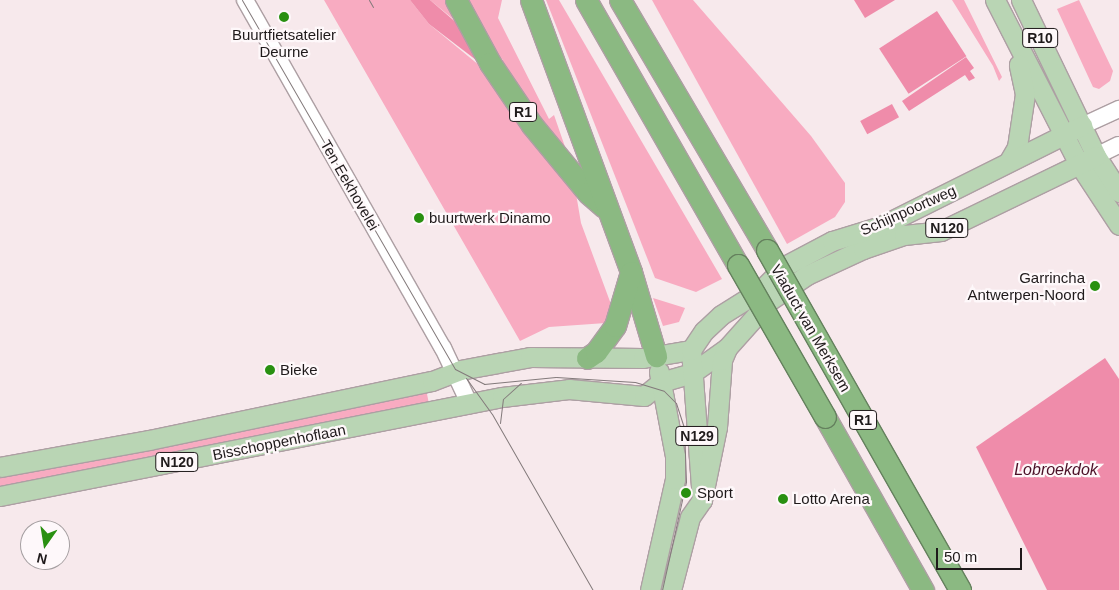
<!DOCTYPE html>
<style>
body{margin:0}
#map{position:relative;width:1119px;height:590px;overflow:hidden;background:#f7e9ec;font-family:Arial,sans-serif}
div>[style]{position:absolute}
[style*='--x']{left:calc(var(--x)*1px);top:calc(var(--y)*1px);width:calc(var(--w)*1px);rotate:calc(var(--a)*1deg)}
.green>*{inset:0;background:#f8abc1}
.water>*{inset:0;background:#ef8caa;transform-origin:0 0}
.roads{filter:drop-shadow(1px 0 #ad9fa3) drop-shadow(-1px 0 #ad9fa3) drop-shadow(0 1px #ad9fa3) drop-shadow(0 -1px #ad9fa3)}
.secondary>*{height:16px;margin:-8px;padding:0 8px;transform-origin:8px;border-radius:8px;background:#fff}
.primary>*{height:19px;margin:-9.5px;padding:0 9.5px;transform-origin:9.5px;border-radius:9.5px;background:#b9d5b4}
.highway>*{height:21px;margin:-10.5px;padding:0 10.5px;transform-origin:10.5px;border-radius:10.5px;background:#8bb982}
.tram>*{height:1px;margin:-0.5px;padding:0 0.5px;transform-origin:0.5px;border-radius:0.5px;background:#837a7b}
.bridges{filter:drop-shadow(1px 0 #65815e) drop-shadow(-1px 0 #65815e) drop-shadow(0 1px #65815e) drop-shadow(0 -1px #65815e)}
.highway-bridge>*{height:21px;margin:-10.5px;padding:0 10.5px;transform-origin:10.5px;border-radius:10.5px;background:#8bb982}
.dots>*{width:14px;height:14px;translate:-50% -50%;box-sizing:border-box;border:2px solid #fef8fa;border-radius:50%}
span{translate:-50% -50%;white-space:nowrap;text-align:center;line-height:1.15;-webkit-text-stroke:4.5px #fef8fa;paint-order:stroke}
.shield-label span{padding:1px 4px;background:#fef8fa;border:1px solid;border-radius:4px;-webkit-text-stroke-width:0}
.shield-label{font-size:14px;color:#1f1a1b;font-weight:700}
.poi-label{font-size:15px;color:#1f1a1b}
.left{translate:0 -50%;text-align:left}
.right{translate:-100% -50%;text-align:right}
.street-label{font-size:15px;color:#1f1a1b}
.water-label{font-size:16px;color:#4c1027;font-style:italic}
.north{position:absolute;left:20px;top:520px;width:50px;height:50px;box-sizing:border-box;background:#fef8fa;border:1px solid #a59fa1;border-radius:50%;rotate:193deg;font-size:14px;font-weight:700;line-height:20px;text-align:center;color:#1f1a1b}
.north::after{content:'';display:block;margin:auto;width:18px;height:22px;background:#299011;clip-path:polygon(50% 0,100% 100%,50% 72%,0 100%)}
.scale{position:absolute;left:936px;top:548px;width:86px;height:22px;box-sizing:border-box;border:2px solid #1f1a1b;border-top:0;padding-left:6px;font-size:15px;line-height:18px;white-space:nowrap;color:#1f1a1b;-webkit-text-stroke:4px #fef8fa;paint-order:stroke}
</style>
<div id="map">
<div class="green">
<div style="clip-path:polygon(324px 0,410px 0,429px 24px,491px 75px,503px 60px,430px 0,502px 0,498px 18px,549px 119px,554px 115px,571px 164px,581px 223px,612px 307px,606px 323px,549px 327px,520px 341px)"></div>
<div style="clip-path:polygon(546px 0,559px 0,722px 279px,696px 292px,655px 278px)"></div>
<div style="clip-path:polygon(652px 0,693px 0,811px 136px,845px 183px,845px 202px,835px 217px,787px 244px)"></div>
<div style="clip-path:polygon(952px 0,964px 0,1002px 77px,999px 81px,993px 66px)"></div>
<div style="clip-path:polygon(1079px 0,1113px 71px,1110px 81px,1099px 89px,1093px 87px,1057px 9px)"></div>
<div style="clip-path:polygon(653px 298px,685px 308px,679px 322px,663px 326px)"></div>
<div style="clip-path:polygon(426px 389px,429px 404px,0 488px,0 477px,10px 471px)"></div>
</div>
<div class="water">
<div style="clip-path:polygon(410px 0,430px 0,480px 43px,480px 63px,429px 24px)"></div>
<div style="clip-path:polygon(854px 0,895px 0,865px 18px)"></div>
<div style="left:937px;top:11px;width:54px;height:69px;rotate:57deg"></div>
<div style="clip-path:polygon(966px 57px,974px 68px,970px 71px,975px 78px,969px 81px,965px 75px,909px 111px,902px 101px)"></div>
<div style="left:892px;top:104px;width:15px;height:36px;rotate:62deg"></div>
<div style="clip-path:polygon(1105px 358px,1119px 379px,1119px 590px,1047px 590px,976px 447px)"></div>
</div>
<div class="roads">
<div class="secondary">
<div style="--x:245;--y:0;--w:400;--a:60.4"></div>
<div style="--x:443;--y:348;--w:63;--a:64.7"></div>
<div style="--x:1082;--y:126;--w:41;--a:-24.7"></div>
<div style="--x:1096;--y:156;--w:25;--a:-26"></div>
</div>
<div class="primary">
<div style="--x:995;--y:0;--w:184;--a:62.9"></div>
<div style="--x:1079;--y:164;--w:73;--a:56.7"></div>
<div style="--x:1021;--y:0;--w:173;--a:64.3"></div>
<div style="--x:1096;--y:156;--w:43;--a:57.4"></div>
<div style="--x:1009;--y:161;--w:16;--a:-60"></div>
<div style="--x:1017;--y:147;--w:54;--a:-81.4"></div>
<div style="--x:1025;--y:94;--w:30;--a:-102"></div>
<div style="--x:0;--y:467;--w:151;--a:-10.3"></div>
<div style="--x:149;--y:440;--w:289;--a:-11.8"></div>
<div style="--x:432;--y:381;--w:30;--a:-21"></div>
<div style="--x:460;--y:370;--w:71;--a:-10.5"></div>
<div style="--x:530;--y:357;--w:113;--a:0.5"></div>
<div style="--x:643;--y:358;--w:49;--a:-9.5"></div>
<div style="--x:0;--y:496;--w:512;--a:-11.16"></div>
<div style="--x:502;--y:397;--w:67;--a:-6.8"></div>
<div style="--x:569;--y:389;--w:75;--a:5.3"></div>
<div style="--x:644;--y:396;--w:22;--a:-39"></div>
<div style="--x:661;--y:382;--w:32;--a:-16"></div>
<div style="--x:692;--y:373;--w:43;--a:-35.5"></div>
<div style="--x:727;--y:348;--w:63;--a:-48.2"></div>
<div style="--x:769;--y:301;--w:46;--a:-34.4"></div>
<div style="--x:807;--y:275;--w:62;--a:-24.9"></div>
<div style="--x:863;--y:249;--w:43;--a:-18.9"></div>
<div style="--x:904;--y:235;--w:37;--a:-6"></div>
<div style="--x:941;--y:231;--w:172;--a:-25.8"></div>
<div style="--x:702;--y:500;--w:150;--a:-94.2"></div>
<div style="--x:691;--y:350;--w:23;--a:-56"></div>
<div style="--x:704;--y:331;--w:23;--a:-43"></div>
<div style="--x:721;--y:315;--w:47;--a:-32"></div>
<div style="--x:761;--y:290;--w:34;--a:-45"></div>
<div style="--x:785;--y:266;--w:53;--a:-28"></div>
<div style="--x:832;--y:241;--w:51;--a:-17"></div>
<div style="--x:881;--y:226;--w:225;--a:-26.5"></div>
<div style="--x:650;--y:590;--w:114;--a:-77.3"></div>
<div style="--x:675;--y:479;--w:23;--a:-90"></div>
<div style="--x:675;--y:456;--w:86;--a:-100.8"></div>
<div style="--x:671;--y:590;--w:75;--a:-75.4"></div>
<div style="--x:690;--y:517;--w:21;--a:-55"></div>
<div style="--x:702;--y:500;--w:75;--a:-78.4"></div>
<div style="--x:717;--y:427;--w:67;--a:-85.7"></div>
<div style="--x:722;--y:360;--w:13;--a:-67"></div>
</div>
<div class="highway">
<div style="--x:456;--y:0;--w:72;--a:61.6"></div>
<div style="--x:490;--y:63;--w:75;--a:55.9"></div>
<div style="--x:532;--y:125;--w:88;--a:50.5"></div>
<div style="--x:588;--y:193;--w:21;--a:41"></div>
<div style="--x:531;--y:0;--w:290;--a:69.8"></div>
<div style="--x:631;--y:272;--w:88;--a:73.4"></div>
<div style="--x:586;--y:0;--w:305;--a:60.2"></div>
<div style="--x:620;--y:0;--w:290;--a:59.5"></div>
<div style="--x:587;--y:358;--w:11;--a:-34"></div>
<div style="--x:596;--y:352;--w:32;--a:-54"></div>
<div style="--x:615;--y:326;--w:56;--a:-73.5"></div>
<div style="--x:825;--y:417;--w:199;--a:60.5"></div>
</div>
</div>
<div class="tram">
<div style="--x:242;--y:0;--w:426;--a:60"></div>
<div style="--x:455;--y:369;--w:33;--a:27"></div>
<div style="--x:484;--y:384;--w:72;--a:-5.6"></div>
<div style="--x:556;--y:377;--w:79;--a:3.6"></div>
<div style="--x:635;--y:382;--w:30;--a:17"></div>
<div style="--x:664;--y:391;--w:17;--a:45"></div>
<div style="--x:676;--y:403;--w:25;--a:72"></div>
<div style="--x:684;--y:427;--w:55;--a:87.9"></div>
<div style="--x:686;--y:482;--w:111;--a:102.5"></div>
<div style="--x:369;--y:0;--w:8;--a:60"></div>
<div style="--x:466;--y:378;--w:44;--a:54.2"></div>
<div style="--x:492;--y:414;--w:203;--a:60.2"></div>
<div style="--x:500;--y:423;--w:24;--a:-83"></div>
<div style="--x:503;--y:399;--w:24;--a:-42"></div>
</div>
<div class="bridges">
<div class="highway-bridge">
<div style="--x:767;--y:250;--w:391;--a:60.4"></div>
<div style="--x:738;--y:265;--w:175;--a:60.2"></div>
</div>
</div>
<div class="dots">
<div style="left:284px;top:17px;background:#299011"></div>
<div style="left:419px;top:218px;background:#299011"></div>
<div style="left:1095px;top:286px;background:#299011"></div>
<div style="left:270px;top:370px;background:#299011"></div>
<div style="left:686px;top:493px;background:#299011"></div>
<div style="left:783px;top:499px;background:#299011"></div>
</div>
<div class="shield-label">
<span style="left:1040px;top:38px">R10</span>
<span style="left:523px;top:112px">R1</span>
<span style="left:947px;top:228px">N120</span>
<span style="left:863px;top:420px">R1</span>
<span style="left:697px;top:436px">N129</span>
<span style="left:177px;top:462px">N120</span>
</div>
<div class="poi-label">
<span style="left:284px;top:43px">Buurtfietsatelier<br>Deurne</span>
<span class="left" style="left:429px;top:218px">buurtwerk Dinamo</span>
<span class="right" style="left:1085px;top:286px">Garrincha<br>Antwerpen-Noord</span>
<span class="left" style="left:280px;top:370px">Bieke</span>
<span class="left" style="left:697px;top:493px">Sport</span>
<span class="left" style="left:793px;top:499px">Lotto Arena</span>
</div>
<div class="street-label">
<span style="left:350px;top:185px;rotate:60deg">Ten Eekhovelei</span>
<span style="left:908px;top:210px;rotate:-24deg">Schijnpoortweg</span>
<span style="left:811px;top:328px;rotate:60deg">Viaduct van Merksem</span>
<span style="left:279px;top:442px;rotate:-11deg">Bisschoppenhoflaan</span>
</div>
<div class="water-label">
<span style="left:1056px;top:470px">Lobroekdok</span>
</div>
<div class="north">N</div>
<div class="scale">50 m</div>
</div>
